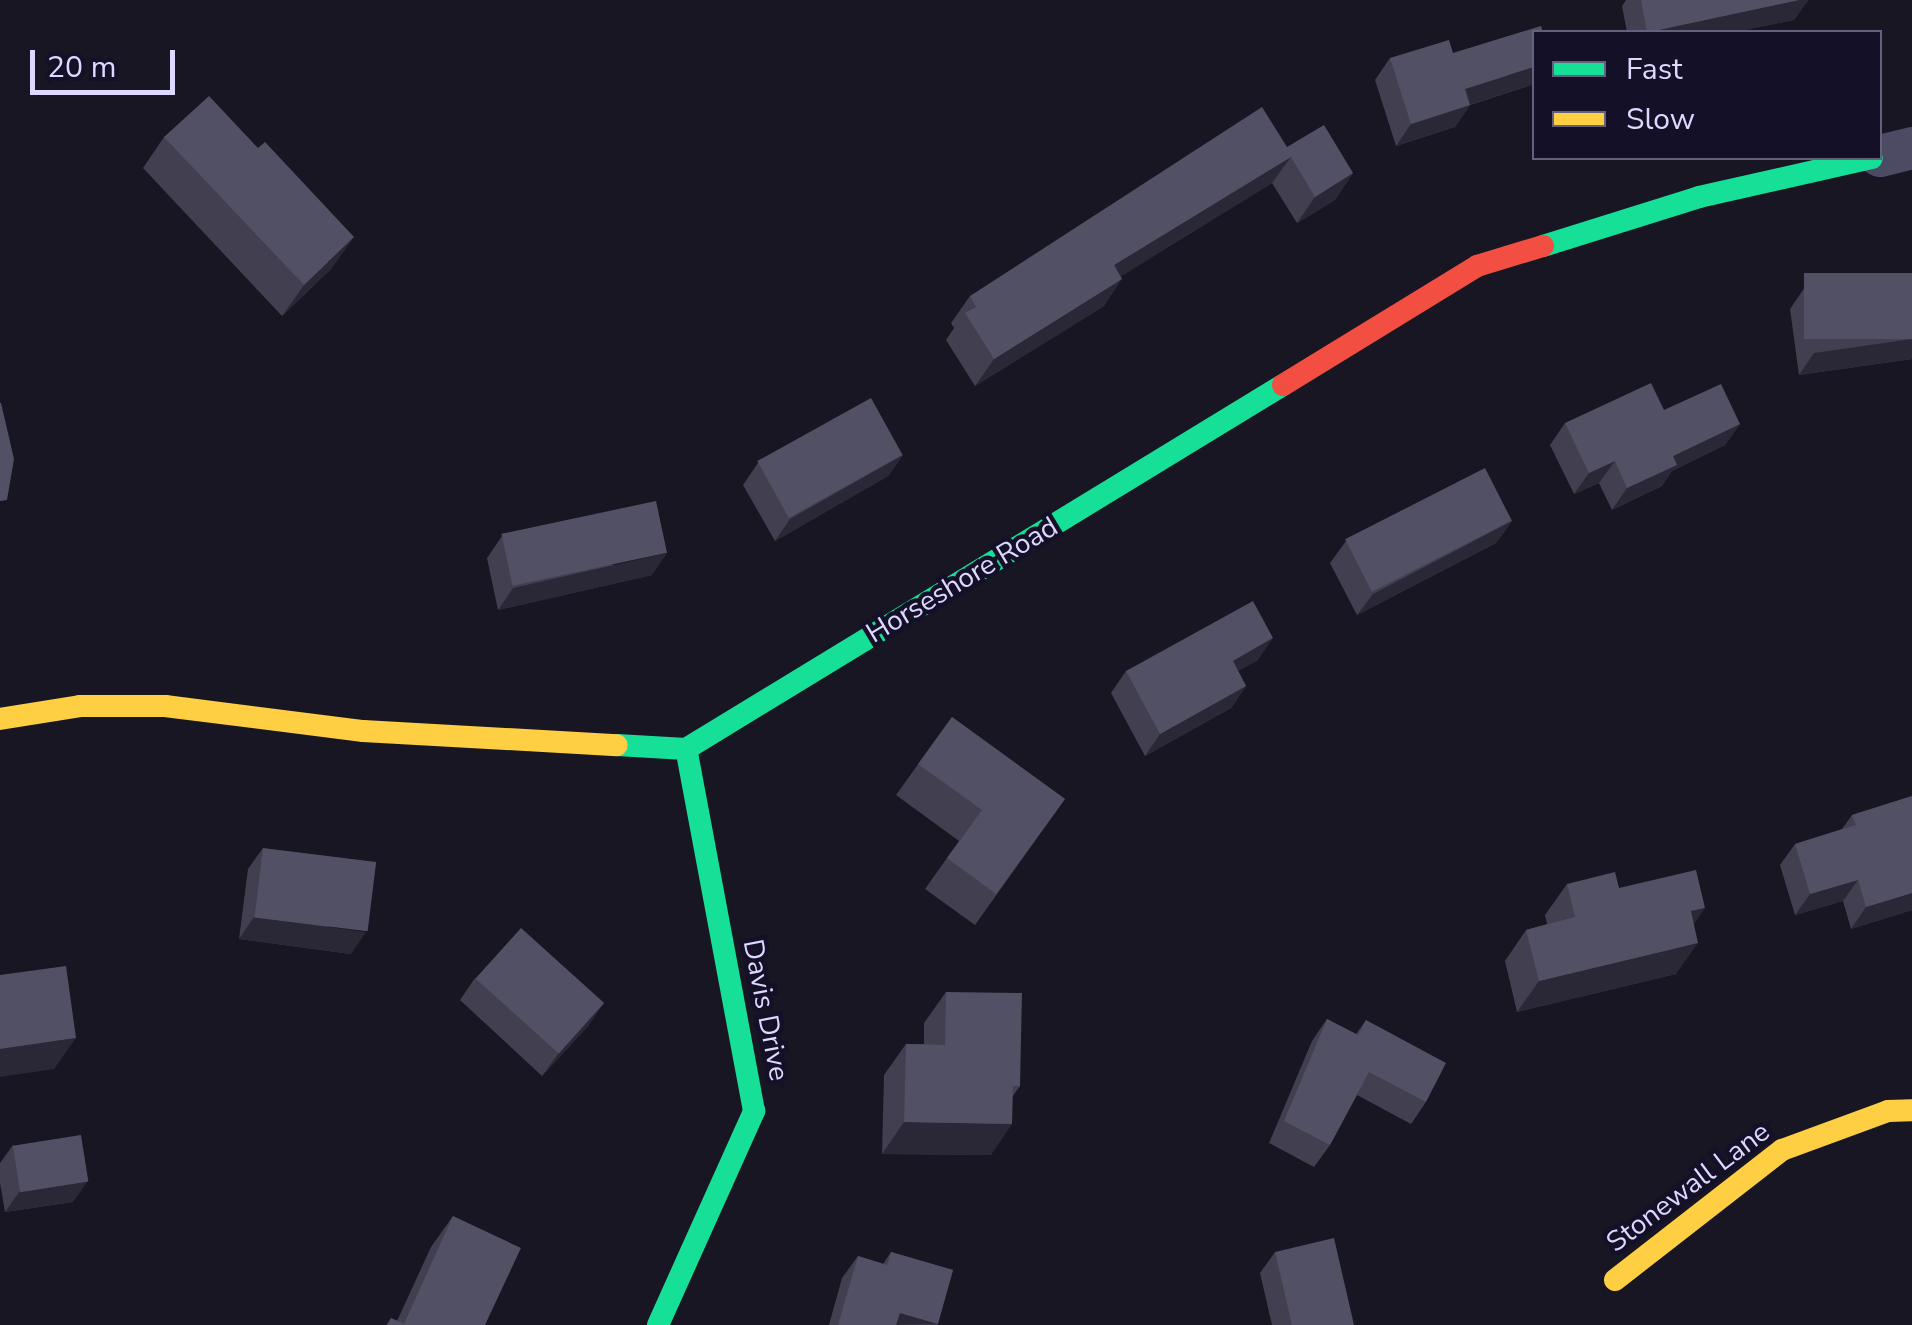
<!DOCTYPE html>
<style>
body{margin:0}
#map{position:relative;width:1912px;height:1325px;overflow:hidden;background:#181622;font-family:"Nunito Sans",sans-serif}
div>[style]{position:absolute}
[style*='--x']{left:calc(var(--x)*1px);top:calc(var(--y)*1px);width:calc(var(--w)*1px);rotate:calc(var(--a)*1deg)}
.street>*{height:42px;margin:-21px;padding:0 21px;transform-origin:21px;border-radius:21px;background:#4c4b63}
.fast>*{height:22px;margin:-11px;padding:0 11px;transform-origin:11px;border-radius:11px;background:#16e098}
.slow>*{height:22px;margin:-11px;padding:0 11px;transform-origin:11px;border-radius:11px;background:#ffcf43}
.jam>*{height:22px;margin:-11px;padding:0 11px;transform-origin:11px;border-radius:11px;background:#f24e42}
.wall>*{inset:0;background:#423f51}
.shaded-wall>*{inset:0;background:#2a2836}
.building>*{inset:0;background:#525064;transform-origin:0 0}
span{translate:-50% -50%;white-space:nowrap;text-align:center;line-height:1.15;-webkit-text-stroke:9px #141028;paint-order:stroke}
.street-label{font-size:28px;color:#dcd8fe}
.legend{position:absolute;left:1532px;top:30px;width:350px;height:130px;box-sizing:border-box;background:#141028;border:2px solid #64607e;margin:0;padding:12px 18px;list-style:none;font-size:30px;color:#dcd8fe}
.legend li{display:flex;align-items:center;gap:20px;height:50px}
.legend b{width:50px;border:2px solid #64607e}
.scale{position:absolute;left:30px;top:50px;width:145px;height:45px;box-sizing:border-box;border:5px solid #dcd8fe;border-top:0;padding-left:12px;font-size:30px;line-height:35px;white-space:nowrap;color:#dcd8fe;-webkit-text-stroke:8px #141028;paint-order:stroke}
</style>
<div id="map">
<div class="street">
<div style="--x:1880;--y:156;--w:33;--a:-14"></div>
</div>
<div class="fast">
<div style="--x:1543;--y:246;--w:164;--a:-17.4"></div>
<div style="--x:1699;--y:197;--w:177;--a:-12.7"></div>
<div style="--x:617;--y:745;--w:69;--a:3.3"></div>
<div style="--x:686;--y:749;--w:699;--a:-31.37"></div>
<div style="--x:658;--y:1325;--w:235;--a:-65.8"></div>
<div style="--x:754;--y:1111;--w:368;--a:-100.6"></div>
</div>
<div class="slow">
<div style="--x:0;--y:719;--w:81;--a:-9.2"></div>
<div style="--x:80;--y:706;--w:85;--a:0"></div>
<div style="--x:165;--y:706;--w:200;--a:7.2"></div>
<div style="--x:363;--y:731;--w:254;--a:3.2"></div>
<div style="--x:1615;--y:1280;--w:212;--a:-37.9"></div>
<div style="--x:1782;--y:1150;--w:113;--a:-20.2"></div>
<div style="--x:1888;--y:1111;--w:24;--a:-2"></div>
</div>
<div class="jam">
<div style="--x:1283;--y:385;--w:228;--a:-31.5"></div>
<div style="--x:1477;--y:266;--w:69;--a:-16.9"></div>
</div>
<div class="wall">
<div style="clip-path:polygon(1626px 0,1808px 0,1794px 20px,1734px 32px,1627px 32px,1622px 6px)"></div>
<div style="clip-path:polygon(1453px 53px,1534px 84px,1470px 105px,1455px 127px,1396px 146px,1375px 80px,1390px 58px)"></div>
<div style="clip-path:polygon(164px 137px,258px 148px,332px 268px,282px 316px,143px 168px)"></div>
<div style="clip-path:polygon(1287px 147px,1353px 173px,1335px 200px,1297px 223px,1272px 183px,1121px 276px,1104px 306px,975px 386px,946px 340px,954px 328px,951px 323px,970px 296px)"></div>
<div style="clip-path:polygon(1912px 273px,1912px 359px,1799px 375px,1790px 309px,1805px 287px)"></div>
<div style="clip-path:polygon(1664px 410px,1740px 424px,1725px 445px,1672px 471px,1662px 486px,1612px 510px,1599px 483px,1574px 494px,1550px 445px,1565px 423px)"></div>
<div style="clip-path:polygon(903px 455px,888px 476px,775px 541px,743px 485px,758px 463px)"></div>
<div style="clip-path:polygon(1512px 521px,1496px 543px,1357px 615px,1330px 563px,1346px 541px)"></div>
<div style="clip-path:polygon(502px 536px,652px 575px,498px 610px,487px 558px)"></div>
<div style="clip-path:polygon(1258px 660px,1238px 671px,1246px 686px,1231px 708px,1145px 756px,1111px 693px,1126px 671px)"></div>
<div style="clip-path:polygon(952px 717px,1065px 799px,975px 925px,925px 889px,959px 841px,896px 795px)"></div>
<div style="clip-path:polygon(1912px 796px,1912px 910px,1851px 929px,1843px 901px,1795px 915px,1780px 865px,1795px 844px,1842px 829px,1852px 815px)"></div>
<div style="clip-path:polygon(263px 848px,351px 954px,239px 939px,248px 869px)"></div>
<div style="clip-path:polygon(1567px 884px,1619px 888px,1694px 925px,1676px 974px,1517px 1012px,1505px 961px,1526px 930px,1547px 924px,1545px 915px)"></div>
<div style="clip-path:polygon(475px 978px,589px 1025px,542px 1076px,460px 1000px)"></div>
<div style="clip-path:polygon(946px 992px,1020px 1086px,1013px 1096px,991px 1155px,882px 1154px,884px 1075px,906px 1044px,924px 1044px,924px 1023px)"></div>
<div style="clip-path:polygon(1327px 1019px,1356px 1034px,1366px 1020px,1426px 1102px,1411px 1124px,1357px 1095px,1330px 1145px,1314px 1167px,1269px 1143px,1312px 1041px)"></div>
<div style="clip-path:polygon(13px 1145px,73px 1202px,5px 1212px,0 1183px,0 1163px)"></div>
<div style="clip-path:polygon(453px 1216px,485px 1325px,386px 1325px,391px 1318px,397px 1321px,431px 1247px)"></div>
<div style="clip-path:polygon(891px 1252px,953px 1270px,937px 1325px,829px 1325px,842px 1278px,858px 1256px,883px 1264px)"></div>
<div style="clip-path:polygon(1275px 1252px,1354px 1325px,1272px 1325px,1260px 1273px)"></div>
</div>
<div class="shaded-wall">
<div style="clip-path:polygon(1799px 0,1808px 0,1794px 20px,1734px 32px,1649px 32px)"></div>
<div style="clip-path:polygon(1534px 67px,1534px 84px,1450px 111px,1465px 89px)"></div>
<div style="clip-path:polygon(1470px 105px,1455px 127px,1396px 146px,1411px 124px)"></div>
<div style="clip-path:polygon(1291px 157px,1272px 183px,1095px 292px,1114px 265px)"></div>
<div style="clip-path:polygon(1353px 173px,1335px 200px,1297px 223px,1315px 197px)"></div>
<div style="clip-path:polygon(354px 237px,332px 268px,282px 316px,304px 285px)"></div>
<div style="clip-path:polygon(1122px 279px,1104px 306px,975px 386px,994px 359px)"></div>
<div style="clip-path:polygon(1912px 339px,1912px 359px,1799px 375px,1814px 353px)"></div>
<div style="clip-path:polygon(1740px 424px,1725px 445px,1672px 471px,1662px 486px,1612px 510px,1627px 488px,1673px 456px)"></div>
<div style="clip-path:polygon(903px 455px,888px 476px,775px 541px,790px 519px)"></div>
<div style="clip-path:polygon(1615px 461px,1599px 483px,1574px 494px,1589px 473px)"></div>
<div style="clip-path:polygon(1512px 521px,1496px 543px,1357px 615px,1373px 594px)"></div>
<div style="clip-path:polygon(667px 553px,652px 575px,498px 610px,513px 588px)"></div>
<div style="clip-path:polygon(1273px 638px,1258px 660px,1217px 683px,1233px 661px)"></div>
<div style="clip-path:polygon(1246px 686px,1231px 708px,1145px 756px,1160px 734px)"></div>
<div style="clip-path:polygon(1858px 880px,1843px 901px,1795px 915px,1810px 894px)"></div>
<div style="clip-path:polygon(1912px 893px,1912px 910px,1851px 929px,1866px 907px)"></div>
<div style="clip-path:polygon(1705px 908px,1684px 939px,1691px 911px)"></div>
<div style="clip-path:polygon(254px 917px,366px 932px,351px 954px,239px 939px)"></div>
<div style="clip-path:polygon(1698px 943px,1676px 974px,1517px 1012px,1539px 981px)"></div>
<div style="clip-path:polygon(604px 1003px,589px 1025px,542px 1076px,558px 1054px)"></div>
<div style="clip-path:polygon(76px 1038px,54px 1069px,0 1077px,0 1049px)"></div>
<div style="clip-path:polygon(904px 1122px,1012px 1124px,991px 1155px,882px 1154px)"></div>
<div style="clip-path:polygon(88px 1181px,73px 1202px,5px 1212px,20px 1191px)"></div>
<div style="clip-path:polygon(900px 1313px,938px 1324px,891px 1325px)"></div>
</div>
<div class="building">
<div style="clip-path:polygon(1641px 0,1799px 0,1649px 32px,1647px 32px)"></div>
<div style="clip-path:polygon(1541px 26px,1543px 32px,1534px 32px,1534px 67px,1465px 89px,1470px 105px,1411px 124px,1390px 58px,1449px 40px,1453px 53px)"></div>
<div style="clip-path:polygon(209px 96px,258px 148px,265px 142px,354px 237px,304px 285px,164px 137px)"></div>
<div style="clip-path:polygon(1262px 107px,1287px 147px,1324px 125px,1353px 173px,1315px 197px,1291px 157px,1114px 265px,1122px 279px,994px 359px,965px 313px,976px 307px,970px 296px)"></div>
<div style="left:1912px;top:273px;width:66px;height:108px;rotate:90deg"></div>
<div style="clip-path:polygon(1651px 383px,1664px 410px,1721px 384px,1740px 424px,1673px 456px,1677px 465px,1627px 488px,1615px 461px,1589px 473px,1565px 423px)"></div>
<div style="left:871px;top:398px;width:65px;height:130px;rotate:61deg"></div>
<div style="clip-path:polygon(0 403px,1px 403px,14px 459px,7px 500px,0 501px)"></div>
<div style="left:1485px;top:468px;width:59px;height:157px;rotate:63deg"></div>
<div style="left:656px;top:501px;width:53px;height:158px;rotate:78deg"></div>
<div style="clip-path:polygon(1253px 601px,1273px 638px,1233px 661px,1246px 686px,1160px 734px,1126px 671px)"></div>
<div style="clip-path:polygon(952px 717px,1065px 799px,996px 894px,947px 858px,982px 810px,918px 764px)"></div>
<div style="clip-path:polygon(1912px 796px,1912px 893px,1866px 907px,1858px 880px,1810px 894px,1795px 844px,1856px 825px,1852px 815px)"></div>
<div style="left:263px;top:848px;width:114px;height:70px;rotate:7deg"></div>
<div style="clip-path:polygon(1696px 870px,1705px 908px,1691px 911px,1698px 943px,1539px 981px,1526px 930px,1575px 917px,1567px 884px,1615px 872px,1619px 888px)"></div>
<div style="left:521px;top:928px;width:112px;height:68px;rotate:42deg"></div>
<div style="clip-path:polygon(66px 966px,76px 1038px,0 1049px,0 975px)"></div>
<div style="clip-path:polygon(946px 992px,1022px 993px,1020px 1086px,1013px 1086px,1012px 1124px,904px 1122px,906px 1044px,945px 1045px)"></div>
<div style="clip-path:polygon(1327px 1019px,1358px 1035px,1366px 1020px,1446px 1063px,1426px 1102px,1369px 1072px,1330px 1145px,1284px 1121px)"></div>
<div style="left:81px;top:1135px;width:47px;height:69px;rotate:81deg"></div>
<div style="clip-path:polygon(453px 1216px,521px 1248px,485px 1325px,388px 1325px,391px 1318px,404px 1324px)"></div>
<div style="clip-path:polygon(1334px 1238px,1354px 1325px,1292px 1325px,1275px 1252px)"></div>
<div style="clip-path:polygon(891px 1252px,953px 1270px,938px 1324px,900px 1313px,896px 1325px,838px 1325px,858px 1256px,887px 1265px)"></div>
</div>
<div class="street-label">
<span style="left:962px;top:580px;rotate:-31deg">Horseshore Road</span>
<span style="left:766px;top:1010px;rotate:79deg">Davis Drive</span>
<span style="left:1688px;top:1187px;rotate:-37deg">Stonewall Lane</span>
</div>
<ul class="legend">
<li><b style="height:12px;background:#16e098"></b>Fast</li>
<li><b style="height:12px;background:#ffcf43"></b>Slow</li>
</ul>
<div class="scale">20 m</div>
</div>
